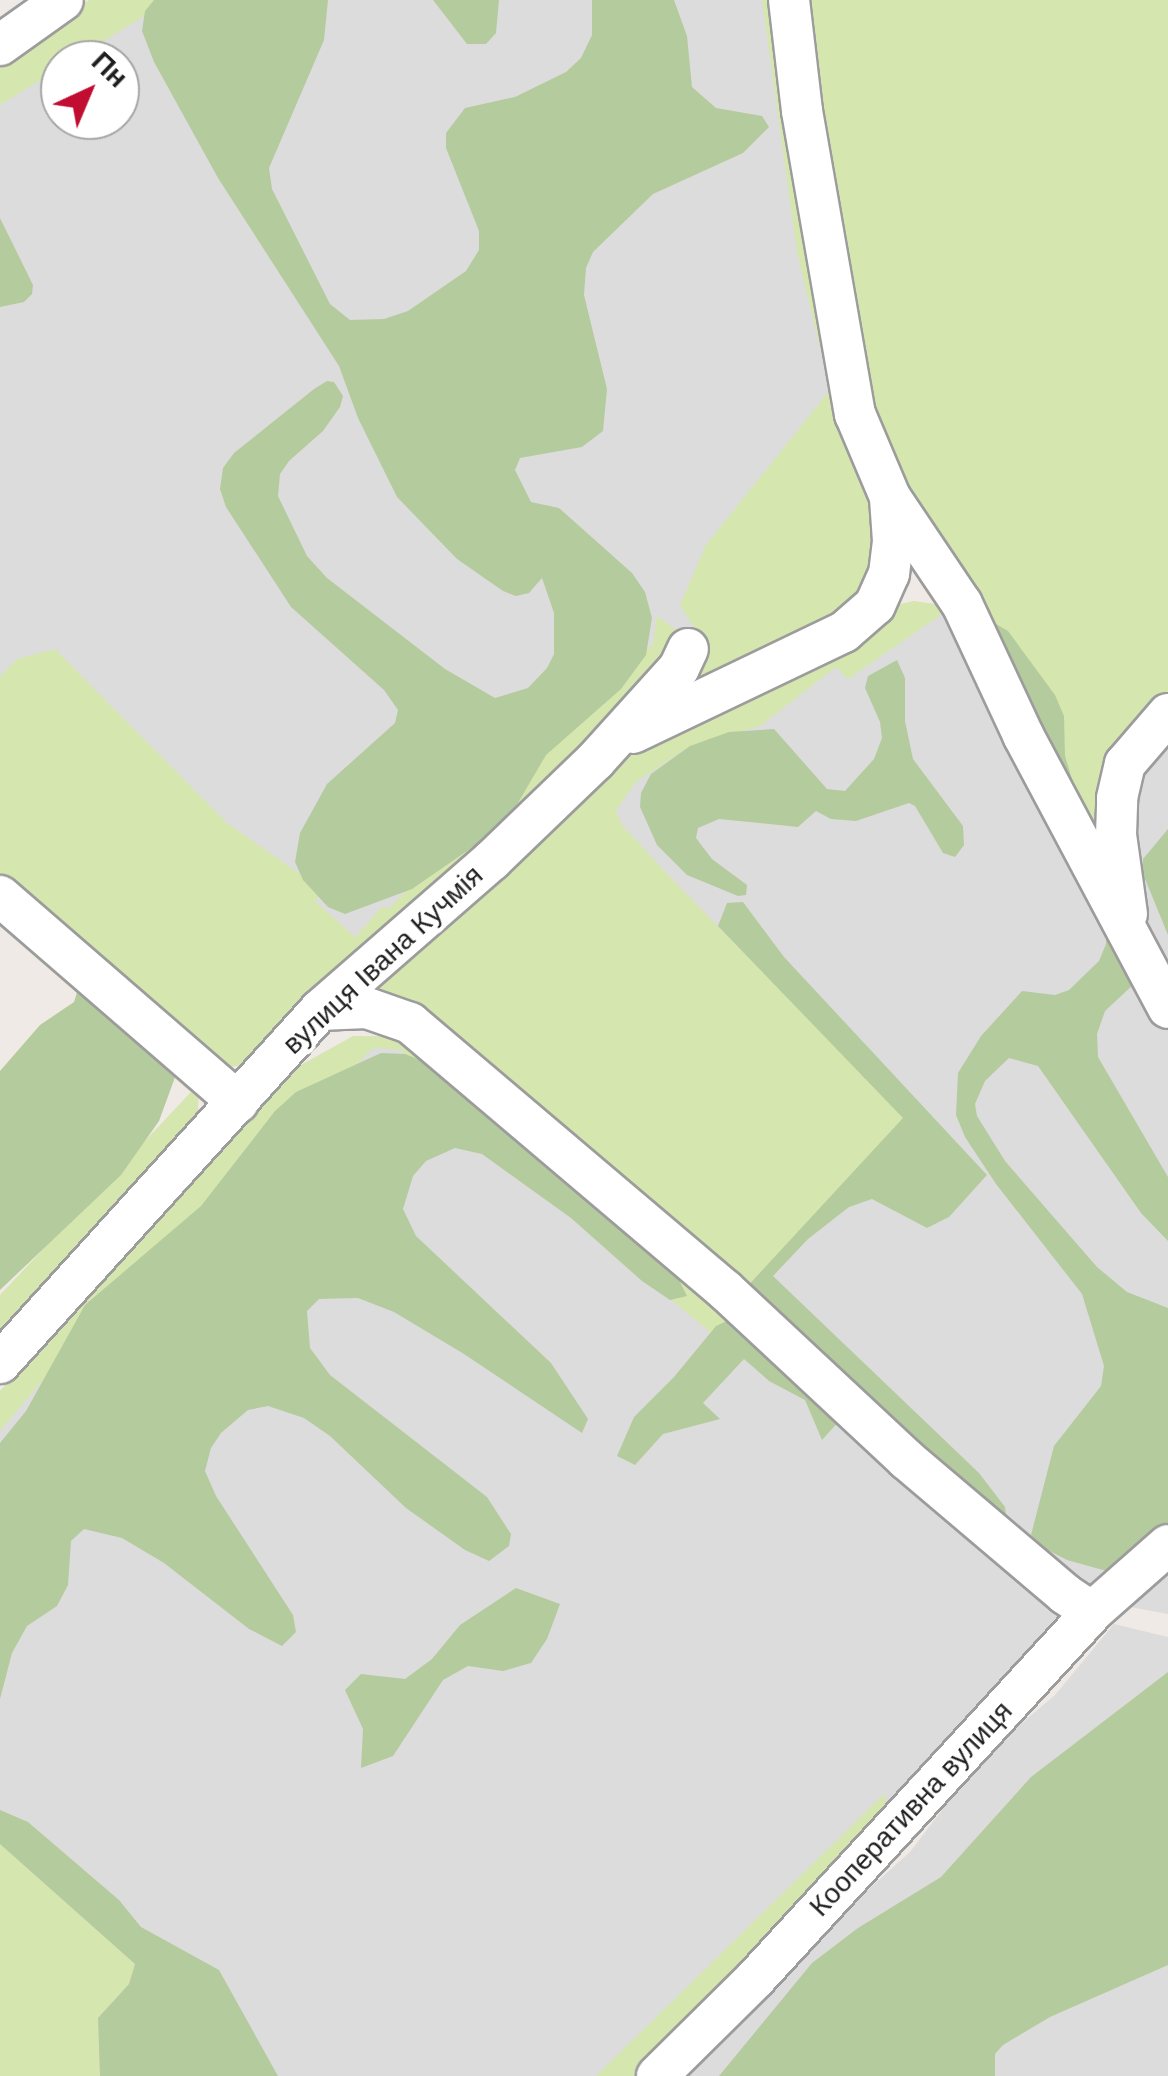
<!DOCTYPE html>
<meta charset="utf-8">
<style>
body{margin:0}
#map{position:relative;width:1168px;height:2076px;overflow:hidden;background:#efeae5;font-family:Helvetica,sans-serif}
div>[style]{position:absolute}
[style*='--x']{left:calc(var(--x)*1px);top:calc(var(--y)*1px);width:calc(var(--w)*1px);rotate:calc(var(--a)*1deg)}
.residential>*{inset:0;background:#dddcdc}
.grass>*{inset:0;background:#d5e6af}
.forest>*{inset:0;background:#b4cb9d}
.roads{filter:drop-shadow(2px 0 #9c9c9c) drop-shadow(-2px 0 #9c9c9c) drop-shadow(0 2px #9c9c9c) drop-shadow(0 -2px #9c9c9c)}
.minor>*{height:40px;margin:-20px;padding:0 20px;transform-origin:20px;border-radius:20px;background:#fff}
span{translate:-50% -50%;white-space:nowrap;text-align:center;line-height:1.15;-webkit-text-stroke:8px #fff;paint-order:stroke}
.street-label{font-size:28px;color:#1f1f1f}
.north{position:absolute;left:40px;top:40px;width:100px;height:100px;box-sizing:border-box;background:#fff;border:2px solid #a5a5a5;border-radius:50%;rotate:44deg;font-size:28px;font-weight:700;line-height:40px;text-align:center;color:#1f1f1f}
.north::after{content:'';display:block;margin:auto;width:35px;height:45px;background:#c00d31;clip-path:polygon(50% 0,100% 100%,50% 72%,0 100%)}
</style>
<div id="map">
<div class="residential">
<div style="clip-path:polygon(evenodd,89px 0,781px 0,840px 386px,682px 702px,369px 953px,0 883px,0 65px,89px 0,60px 60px,120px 60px,120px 120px,60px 120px,60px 60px)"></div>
<div style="clip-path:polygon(913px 601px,934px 604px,961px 624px,1168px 1024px,1168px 1531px,1103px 1592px,1080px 1588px,362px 985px,525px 849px)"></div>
<div style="clip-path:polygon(1168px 724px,1168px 970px,1151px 940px,1133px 855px,1139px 779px)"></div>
<div style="clip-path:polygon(353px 1036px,409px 1037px,1073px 1625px,638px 2076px,0 2076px,0 1391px)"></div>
<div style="clip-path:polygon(1168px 1569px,1168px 1614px,1130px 1607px,1130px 1602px)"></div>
<div style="clip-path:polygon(1114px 1624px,1168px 1637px,1168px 2076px,674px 2076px,775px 1974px,910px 1852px,958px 1789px,1004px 1738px,1055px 1695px)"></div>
</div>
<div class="grass">
<div style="clip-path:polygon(89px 0,170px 0,73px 60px,60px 60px,60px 68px,0 105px,0 65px)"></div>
<div style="clip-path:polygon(762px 0,781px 0,878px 502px,885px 558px,843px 620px,688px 684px,699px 635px,680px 605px,706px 545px,830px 390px,797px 252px)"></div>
<div style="clip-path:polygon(794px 0,1168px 0,1168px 705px,1145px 722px,1115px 890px,874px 425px)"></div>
<div style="clip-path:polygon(913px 601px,934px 604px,945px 612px,848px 679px,836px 667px,760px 726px,690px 746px,636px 782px,616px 810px,621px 824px,673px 880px,904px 1118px,744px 1290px,362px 985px,599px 774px,885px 608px)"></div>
<div style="clip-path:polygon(657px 616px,675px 629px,677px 643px,619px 722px,249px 1064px,224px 1068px,0 883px,0 677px,17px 659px,55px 649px,227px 823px,324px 891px,315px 901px,355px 937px,383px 906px,388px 909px,653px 644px)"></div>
<div style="clip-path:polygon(0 926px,199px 1083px,198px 1110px,186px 1138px,0 1340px,0 1295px,191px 1092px)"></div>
<div style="clip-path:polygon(353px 1036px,409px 1037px,736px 1317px,710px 1332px,507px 1163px,452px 1098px,401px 1050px,373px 1048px,104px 1320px,86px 1329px,0 1431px,0 1391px,292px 1070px)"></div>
<div style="clip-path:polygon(885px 1793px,886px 1815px,638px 2076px,596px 2076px)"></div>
<div style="clip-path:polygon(0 1844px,135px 1964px,129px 1984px,98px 2018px,100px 2076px,0 2076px)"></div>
</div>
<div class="forest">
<div style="clip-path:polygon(154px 0,328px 0,324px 40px,269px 168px,272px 189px,330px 304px,350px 320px,384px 319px,408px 311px,466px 271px,479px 250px,479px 231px,446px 148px,446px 133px,465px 108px,515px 97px,566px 72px,581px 58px,592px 35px,592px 0,674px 0,687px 36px,692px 87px,716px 108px,762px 116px,769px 127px,743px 153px,653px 194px,593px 252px,586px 268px,584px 295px,607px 389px,603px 431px,582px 447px,520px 458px,515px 470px,531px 502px,559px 508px,632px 573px,645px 592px,652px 618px,646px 655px,621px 689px,546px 755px,515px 808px,477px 844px,412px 889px,345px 914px,328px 907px,303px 880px,295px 862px,300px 833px,327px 784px,395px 723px,398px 710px,384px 690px,291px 607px,226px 507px,220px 489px,223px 468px,234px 453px,314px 389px,327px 381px,334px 382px,343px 396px,340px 407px,323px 431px,289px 461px,280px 474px,278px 496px,307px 556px,327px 578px,445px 669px,495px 698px,528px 688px,547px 668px,554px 654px,554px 613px,542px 578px,529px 593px,516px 596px,503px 591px,457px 559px,397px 497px,358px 418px,339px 366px,218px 178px,154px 62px,142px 31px,145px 11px)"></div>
<div style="clip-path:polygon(433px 0,499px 0,496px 33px,486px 44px,467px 44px)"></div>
<div style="clip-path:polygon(0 218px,33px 285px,32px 294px,24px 302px,0 307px)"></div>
<div style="clip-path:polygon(984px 617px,1008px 631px,1055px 695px,1064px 716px,1065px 756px,1134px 984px,1105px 1011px,1097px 1034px,1098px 1057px,1168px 1177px,1168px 1241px,1141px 1213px,1038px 1066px,1009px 1058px,985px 1081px,975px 1104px,977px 1116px,1005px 1161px,1097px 1267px,1127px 1292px,1168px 1308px,1168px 1537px,1110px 1572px,1067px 1560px,1042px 1547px,1031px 1535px,1054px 1446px,1101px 1386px,1104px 1366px,1082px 1294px,996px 1184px,965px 1137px,956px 1115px,958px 1073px,981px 1036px,1022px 991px,1055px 995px,1069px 990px,1099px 961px,1106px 944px,1106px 932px)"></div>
<div style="clip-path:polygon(897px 660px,905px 678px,905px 721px,913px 759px,963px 826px,964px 845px,955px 857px,943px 853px,915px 806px,909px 803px,856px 821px,831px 819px,816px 811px,798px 827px,719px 819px,698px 828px,696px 838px,712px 859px,747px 885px,746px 895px,738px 896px,687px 875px,657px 845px,640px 807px,641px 793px,651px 774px,690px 746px,729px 732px,774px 729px,827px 789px,845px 791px,874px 759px,882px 738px,880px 722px,865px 688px,868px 676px)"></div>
<div style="clip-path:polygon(1168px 829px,1168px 935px,1143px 874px,1143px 859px)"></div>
<div style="clip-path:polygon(0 889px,178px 1069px,159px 1121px,121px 1175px,0 1290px,0 1071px,40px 1025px,74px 1002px,78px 989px,0 926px)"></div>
<div style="clip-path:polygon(743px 902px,784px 957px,987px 1175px,949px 1217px,927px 1228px,872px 1199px,849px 1207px,808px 1239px,773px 1276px,979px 1473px,1005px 1507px,1008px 1529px,744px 1290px,903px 1118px,718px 926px,727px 903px)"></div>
<div style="clip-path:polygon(381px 1053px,405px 1054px,445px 1070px,639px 1238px,679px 1280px,687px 1296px,670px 1300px,642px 1281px,571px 1218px,482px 1154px,455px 1148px,426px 1161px,413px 1176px,403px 1209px,416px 1236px,551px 1363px,588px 1419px,582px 1433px,464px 1354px,394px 1312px,358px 1298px,319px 1299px,307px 1311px,310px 1348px,330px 1375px,487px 1497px,511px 1534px,509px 1546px,489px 1561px,465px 1550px,406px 1508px,330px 1436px,304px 1418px,268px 1406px,248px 1410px,221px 1433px,211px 1448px,205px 1471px,216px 1496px,293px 1615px,296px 1632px,282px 1646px,249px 1629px,164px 1563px,122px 1538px,84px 1529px,71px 1541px,68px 1585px,57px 1606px,27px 1626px,12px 1653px,0 1699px,0 1443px,26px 1411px,85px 1305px,201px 1206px,275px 1111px,296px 1092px)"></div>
<div style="clip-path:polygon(736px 1317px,842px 1418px,822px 1440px,805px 1400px,769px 1381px,744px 1359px,703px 1403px,720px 1419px,663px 1434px,635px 1465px,617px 1456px,634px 1417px,674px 1377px,716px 1326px)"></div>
<div style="clip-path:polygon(516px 1588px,560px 1604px,547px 1639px,531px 1663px,503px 1671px,468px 1666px,443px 1680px,393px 1756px,361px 1768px,363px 1729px,345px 1690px,361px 1674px,405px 1679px,432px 1659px,460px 1625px)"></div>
<div style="clip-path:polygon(1168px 1672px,1168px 1965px,1050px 2017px,1003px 2045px,995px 2054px,995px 2076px,719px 2076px,812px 1963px,858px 1928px,941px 1877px,1031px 1777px)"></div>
<div style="clip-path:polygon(0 1810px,28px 1822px,119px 1900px,141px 1927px,219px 1970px,278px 2076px,100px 2076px,98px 2018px,129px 1984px,135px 1964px,0 1844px)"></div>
</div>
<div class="roads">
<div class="minor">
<div style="--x:789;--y:0;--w:112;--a:83.3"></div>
<div style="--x:802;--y:111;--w:308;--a:80.1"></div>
<div style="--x:855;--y:414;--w:90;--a:67.1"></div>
<div style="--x:890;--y:497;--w:129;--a:56.1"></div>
<div style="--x:962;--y:604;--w:145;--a:65"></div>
<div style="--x:1023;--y:735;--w:309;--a:62"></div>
<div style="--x:0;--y:45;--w:77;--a:-35.5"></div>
<div style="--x:633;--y:733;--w:234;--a:-25.6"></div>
<div style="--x:844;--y:632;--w:41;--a:-41.1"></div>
<div style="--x:875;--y:605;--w:34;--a:-66"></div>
<div style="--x:889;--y:574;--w:33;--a:-83"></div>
<div style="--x:893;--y:541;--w:39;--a:-94"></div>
<div style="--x:0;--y:896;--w:315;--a:40.9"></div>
<div style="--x:1127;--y:914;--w:80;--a:-97.9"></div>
<div style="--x:1116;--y:835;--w:37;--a:-88"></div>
<div style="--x:1117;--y:798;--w:35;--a:-77"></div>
<div style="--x:1125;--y:764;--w:66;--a:-49.3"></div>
<div style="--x:320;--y:1010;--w:47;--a:-2.4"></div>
<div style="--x:367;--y:1008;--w:46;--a:19.2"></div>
<div style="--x:410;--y:1023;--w:413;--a:40.3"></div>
<div style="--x:725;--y:1290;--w:248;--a:43"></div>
<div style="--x:906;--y:1459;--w:209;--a:40.3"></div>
<div style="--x:1065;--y:1594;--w:32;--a:34"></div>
<div style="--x:0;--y:1363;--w:476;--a:-47.8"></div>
<div style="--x:320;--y:1010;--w:228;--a:-41.1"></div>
<div style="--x:492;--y:860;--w:143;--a:-43.9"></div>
<div style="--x:595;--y:761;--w:125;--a:-47.9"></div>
<div style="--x:679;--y:668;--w:21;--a:-65"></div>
<div style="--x:657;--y:2076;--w:139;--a:-44.7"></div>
<div style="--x:756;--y:1978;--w:497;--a:-47.4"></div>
<div style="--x:1092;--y:1612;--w:101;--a:-41.4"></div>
</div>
</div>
<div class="street-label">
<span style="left:383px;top:960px;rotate:-43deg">вулиця Івана Кучмія</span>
<span style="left:911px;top:1809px;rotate:-47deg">Кооперативна вулиця</span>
</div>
<div class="north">Пн</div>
</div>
